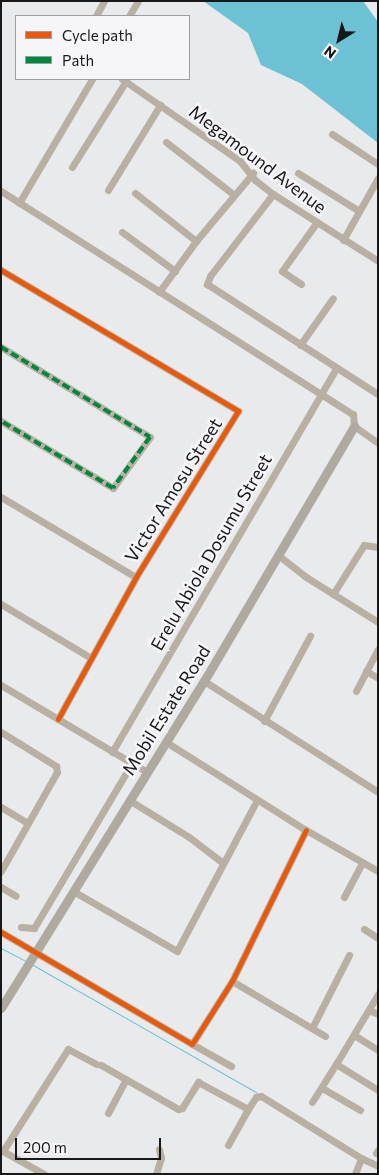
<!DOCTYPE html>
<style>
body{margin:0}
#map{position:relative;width:379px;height:1175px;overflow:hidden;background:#e9eaeb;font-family:Commissioner,sans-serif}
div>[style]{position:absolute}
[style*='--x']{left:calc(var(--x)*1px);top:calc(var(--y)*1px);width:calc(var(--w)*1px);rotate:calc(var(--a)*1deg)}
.water>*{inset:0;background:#6dc1d4}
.stream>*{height:1px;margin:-0.5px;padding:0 0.5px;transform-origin:0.5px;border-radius:0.5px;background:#6dc1d4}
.minor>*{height:7px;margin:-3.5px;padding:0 3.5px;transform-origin:3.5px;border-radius:3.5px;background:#b7b0a3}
.major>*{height:9px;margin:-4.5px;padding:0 4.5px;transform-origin:4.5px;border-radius:4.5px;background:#afaa9f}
.quiet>*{height:4px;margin-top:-2px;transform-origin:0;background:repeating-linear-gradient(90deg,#00873e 0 8px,transparent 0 12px)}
.cycleway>*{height:5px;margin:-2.5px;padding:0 2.5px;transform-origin:2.5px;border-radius:2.5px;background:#e8590c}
span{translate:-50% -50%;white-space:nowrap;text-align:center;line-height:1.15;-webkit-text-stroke:5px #f6f6fa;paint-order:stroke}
.street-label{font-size:18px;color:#181819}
.frame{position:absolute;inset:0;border:2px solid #181819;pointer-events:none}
.legend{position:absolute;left:15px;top:15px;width:175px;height:65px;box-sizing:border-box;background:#f6f6fa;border:1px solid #9d9da0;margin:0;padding:6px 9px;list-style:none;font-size:15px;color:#181819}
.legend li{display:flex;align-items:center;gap:10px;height:25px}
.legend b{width:25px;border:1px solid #9d9da0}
.north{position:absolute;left:314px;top:15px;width:50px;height:50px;-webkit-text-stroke:4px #f6f6fa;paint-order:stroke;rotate:216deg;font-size:14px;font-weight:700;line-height:20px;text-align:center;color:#181819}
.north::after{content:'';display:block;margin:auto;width:18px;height:22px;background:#181819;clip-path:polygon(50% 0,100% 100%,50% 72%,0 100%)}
.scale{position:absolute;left:15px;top:1138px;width:146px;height:22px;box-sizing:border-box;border:2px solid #181819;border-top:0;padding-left:6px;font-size:15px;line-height:18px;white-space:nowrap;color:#181819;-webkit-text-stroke:4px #f6f6fa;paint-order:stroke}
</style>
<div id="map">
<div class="water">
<div style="clip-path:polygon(203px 1px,363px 1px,378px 22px,378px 143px,302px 84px,261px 65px,248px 33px)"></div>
</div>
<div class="stream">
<div style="--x:1;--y:948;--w:27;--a:28"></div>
<div style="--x:33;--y:965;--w:258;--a:29.7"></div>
</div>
<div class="minor">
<div style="--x:96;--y:16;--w:17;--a:-62"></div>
<div style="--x:129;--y:16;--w:17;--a:-59"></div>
<div style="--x:122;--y:79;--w:144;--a:34.8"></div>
<div style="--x:240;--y:161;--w:24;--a:52"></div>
<div style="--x:255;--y:180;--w:23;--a:38"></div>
<div style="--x:273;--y:194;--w:125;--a:32.5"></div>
<div style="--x:332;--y:134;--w:55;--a:33.1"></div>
<div style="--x:166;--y:142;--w:86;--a:37.9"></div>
<div style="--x:72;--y:167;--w:102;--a:-57.9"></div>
<div style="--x:298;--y:173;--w:72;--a:31.9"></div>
<div style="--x:108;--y:190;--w:100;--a:-58.5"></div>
<div style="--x:1;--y:191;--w:417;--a:32.4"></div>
<div style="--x:353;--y:414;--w:12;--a:85"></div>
<div style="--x:354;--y:426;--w:29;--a:35"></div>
<div style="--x:135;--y:193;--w:78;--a:38.2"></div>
<div style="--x:273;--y:194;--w:103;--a:127.5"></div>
<div style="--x:210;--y:276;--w:9;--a:111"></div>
<div style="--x:207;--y:284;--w:203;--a:32.8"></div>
<div style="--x:19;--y:203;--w:144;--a:-59.5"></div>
<div style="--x:122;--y:232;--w:66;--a:36.3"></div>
<div style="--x:343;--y:240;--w:71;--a:-60.6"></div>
<div style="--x:1;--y:270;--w:276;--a:30.7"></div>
<div style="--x:238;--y:411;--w:195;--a:121.6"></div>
<div style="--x:136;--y:577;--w:162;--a:118.8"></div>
<div style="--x:301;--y:284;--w:23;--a:-146"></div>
<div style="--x:282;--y:271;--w:60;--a:-54.5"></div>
<div style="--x:159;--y:292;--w:63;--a:-54"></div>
<div style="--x:196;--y:241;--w:89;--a:-50"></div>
<div style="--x:300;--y:345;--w:57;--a:-54.9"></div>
<div style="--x:1;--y:347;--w:174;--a:31.1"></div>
<div style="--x:150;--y:437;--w:63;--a:126"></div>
<div style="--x:113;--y:488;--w:131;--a:-149.1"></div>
<div style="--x:1;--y:497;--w:157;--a:30.7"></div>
<div style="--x:278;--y:555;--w:36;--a:38"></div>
<div style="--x:306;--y:577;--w:85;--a:32"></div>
<div style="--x:333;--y:594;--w:58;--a:-57.7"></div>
<div style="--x:364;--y:545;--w:14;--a:8"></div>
<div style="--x:1;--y:604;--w:105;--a:31"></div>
<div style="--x:366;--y:671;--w:14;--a:30"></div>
<div style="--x:204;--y:681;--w:206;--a:32.5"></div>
<div style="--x:1;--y:685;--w:170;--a:30.8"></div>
<div style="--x:356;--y:691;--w:47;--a:-62.4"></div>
<div style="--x:264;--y:721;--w:97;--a:-61.6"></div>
<div style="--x:1;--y:732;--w:65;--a:31.7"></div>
<div style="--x:56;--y:766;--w:6;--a:81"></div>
<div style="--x:57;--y:772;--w:114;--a:119.5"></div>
<div style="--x:166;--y:742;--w:165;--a:32.2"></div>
<div style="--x:306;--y:830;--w:83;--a:29.7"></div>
<div style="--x:112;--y:752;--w:445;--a:-59.7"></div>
<div style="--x:129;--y:800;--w:70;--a:31.7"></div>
<div style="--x:189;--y:837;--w:43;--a:37.4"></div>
<div style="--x:1;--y:807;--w:31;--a:31"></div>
<div style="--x:1;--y:887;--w:17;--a:31"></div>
<div style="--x:73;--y:891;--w:120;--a:30"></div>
<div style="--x:177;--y:951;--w:171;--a:-62.1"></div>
<div style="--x:344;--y:897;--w:38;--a:-62"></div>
<div style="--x:21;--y:927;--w:13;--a:4"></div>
<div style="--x:34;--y:928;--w:192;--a:-59.3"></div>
<div style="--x:364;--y:929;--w:17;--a:33"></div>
<div style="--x:1;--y:932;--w:221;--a:30.4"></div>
<div style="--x:192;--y:1044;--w:75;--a:-57.6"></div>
<div style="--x:232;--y:981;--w:168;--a:-63.9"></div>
<div style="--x:232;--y:981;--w:108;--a:30.6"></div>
<div style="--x:369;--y:1010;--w:10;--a:24"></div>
<div style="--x:312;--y:1028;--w:82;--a:-63.1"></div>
<div style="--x:354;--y:1035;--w:28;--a:32"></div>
<div style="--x:192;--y:1044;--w:45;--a:29.4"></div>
<div style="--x:336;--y:1064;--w:82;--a:-59"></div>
<div style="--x:101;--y:1065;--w:89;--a:29.7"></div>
<div style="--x:178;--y:1109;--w:4;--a:-14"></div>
<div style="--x:182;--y:1108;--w:31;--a:-58"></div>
<div style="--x:198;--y:1082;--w:57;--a:28.4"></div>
<div style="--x:248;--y:1109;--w:14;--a:-56"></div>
<div style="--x:256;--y:1097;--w:5;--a:-11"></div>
<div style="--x:261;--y:1096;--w:118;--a:31.8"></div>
<div style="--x:322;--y:1088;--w:44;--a:30.1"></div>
<div style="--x:312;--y:1102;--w:45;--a:-57.7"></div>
<div style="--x:336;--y:1064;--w:49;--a:31.8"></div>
<div style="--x:108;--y:1113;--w:38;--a:-62"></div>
<div style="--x:228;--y:1145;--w:41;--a:-60.9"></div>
<div style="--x:1;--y:1150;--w:49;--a:29.2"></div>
<div style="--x:3;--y:1151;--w:121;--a:-57.5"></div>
<div style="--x:68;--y:1049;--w:32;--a:28"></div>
<div style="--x:376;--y:1153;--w:4;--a:-56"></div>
<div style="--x:156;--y:1174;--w:17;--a:-73"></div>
<div style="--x:161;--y:1158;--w:9;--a:-103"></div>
<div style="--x:355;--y:1174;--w:17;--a:-69"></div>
<div style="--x:361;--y:1158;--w:19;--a:25"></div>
</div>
<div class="major">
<div style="--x:1;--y:1008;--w:385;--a:-58.2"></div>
<div style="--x:204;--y:681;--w:296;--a:-59.5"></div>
</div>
<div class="quiet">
<div style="--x:1;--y:347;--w:174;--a:31.1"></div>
<div style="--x:150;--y:437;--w:63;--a:126"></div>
<div style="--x:113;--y:488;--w:131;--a:-149.1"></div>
</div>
<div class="cycleway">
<div style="--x:1;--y:270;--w:276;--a:30.7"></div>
<div style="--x:238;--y:411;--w:195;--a:121.6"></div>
<div style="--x:136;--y:577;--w:162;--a:118.8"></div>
<div style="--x:1;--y:932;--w:221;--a:30.4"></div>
<div style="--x:192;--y:1044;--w:75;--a:-57.6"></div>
<div style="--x:232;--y:981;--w:168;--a:-63.9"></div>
</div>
<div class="street-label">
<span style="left:258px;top:159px;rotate:37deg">Megamound Avenue</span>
<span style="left:173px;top:490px;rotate:-58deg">Victor Amosu Street</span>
<span style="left:211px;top:552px;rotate:-60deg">Erelu Abiola Dosumu Street</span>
<span style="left:166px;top:710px;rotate:-58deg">Mobil Estate Road</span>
</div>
<div class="frame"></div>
<ul class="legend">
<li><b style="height:6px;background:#e8590c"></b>Cycle path</li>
<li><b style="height:6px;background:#00873e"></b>Path</li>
</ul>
<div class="north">N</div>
<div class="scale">200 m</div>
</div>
